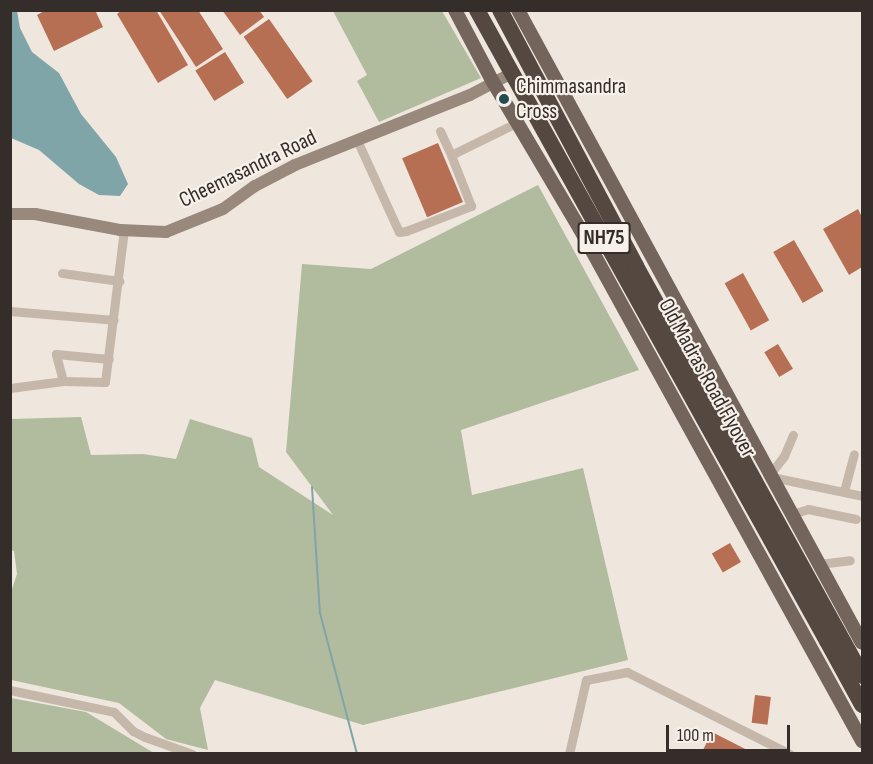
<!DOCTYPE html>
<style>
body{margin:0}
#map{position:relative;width:873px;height:764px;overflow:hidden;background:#efe7dd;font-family:"Sofia Sans Condensed",sans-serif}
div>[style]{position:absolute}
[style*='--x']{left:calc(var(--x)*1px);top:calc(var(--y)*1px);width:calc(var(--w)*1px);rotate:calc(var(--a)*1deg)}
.green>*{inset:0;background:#b1bc9f}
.water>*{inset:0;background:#7fa5a8}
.stream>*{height:2px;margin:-1px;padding:0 1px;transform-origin:1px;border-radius:1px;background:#7fa5a8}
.building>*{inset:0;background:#b76f53;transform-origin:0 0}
.street>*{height:9px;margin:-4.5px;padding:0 4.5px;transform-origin:4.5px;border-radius:4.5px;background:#c5b8aa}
.secondary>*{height:12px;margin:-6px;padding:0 6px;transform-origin:6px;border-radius:6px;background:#99887c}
.primary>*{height:14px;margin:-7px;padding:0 7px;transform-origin:7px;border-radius:7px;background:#74655c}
.highway>*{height:16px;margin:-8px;padding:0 8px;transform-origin:8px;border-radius:8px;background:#544841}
.highway-bridge>*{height:16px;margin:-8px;padding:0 8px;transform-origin:8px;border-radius:8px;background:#544841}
.dots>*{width:16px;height:16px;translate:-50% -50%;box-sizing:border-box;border:3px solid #f7f1e9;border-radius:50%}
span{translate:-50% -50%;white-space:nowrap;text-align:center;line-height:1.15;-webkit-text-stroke:4.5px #f7f1e9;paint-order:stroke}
.shield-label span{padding:2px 4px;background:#f7f1e9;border:2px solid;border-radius:4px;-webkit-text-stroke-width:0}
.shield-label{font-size:21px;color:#342d29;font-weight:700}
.poi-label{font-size:22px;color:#342d29}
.left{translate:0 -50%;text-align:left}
.street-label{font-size:22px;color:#342d29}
.frame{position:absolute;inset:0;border:12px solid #342d29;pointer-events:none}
.scale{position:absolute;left:666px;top:725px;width:124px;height:27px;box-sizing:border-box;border:3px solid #342d29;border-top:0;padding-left:8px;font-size:18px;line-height:21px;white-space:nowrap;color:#342d29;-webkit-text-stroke:4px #f7f1e9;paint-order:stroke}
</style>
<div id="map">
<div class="green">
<div style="clip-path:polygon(333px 11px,442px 11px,481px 78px,379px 122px,357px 81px,367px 75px)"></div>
<div style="clip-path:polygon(538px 185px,639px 370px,461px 430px,472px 495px,583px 468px,628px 660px,363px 725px,215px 680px,200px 708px,208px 750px,166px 739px,119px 703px,11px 680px,11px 592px,17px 574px,14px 551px,10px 550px,11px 419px,81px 417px,91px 455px,143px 454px,176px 459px,190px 419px,252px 438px,259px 467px,333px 515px,286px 452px,302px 264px,371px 269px)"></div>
<div style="clip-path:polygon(11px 698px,86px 712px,154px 753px,11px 753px)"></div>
</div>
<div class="water">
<div style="clip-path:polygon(17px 11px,20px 28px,32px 52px,59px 73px,81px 114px,116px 157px,128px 184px,120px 196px,99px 195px,79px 184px,39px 150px,11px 138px,11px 11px)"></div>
</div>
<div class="stream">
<div style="--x:312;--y:487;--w:126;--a:86.4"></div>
<div style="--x:320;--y:613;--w:146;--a:75.3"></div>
</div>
<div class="building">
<div style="clip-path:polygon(46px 10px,95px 10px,103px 27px,54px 51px,37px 15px)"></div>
<div style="clip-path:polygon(122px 10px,156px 10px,188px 65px,158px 83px,117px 14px)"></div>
<div style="clip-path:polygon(159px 10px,198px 10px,223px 49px,196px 67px)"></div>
<div style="clip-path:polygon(222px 10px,259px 10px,264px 17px,240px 35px)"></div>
<div style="left:269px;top:19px;width:76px;height:31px;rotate:55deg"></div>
<div style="left:225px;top:52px;width:36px;height:35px;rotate:58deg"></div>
<div style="left:438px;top:143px;width:64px;height:39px;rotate:67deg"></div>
<div style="clip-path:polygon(858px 209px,862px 217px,862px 267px,849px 275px,823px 229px)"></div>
<div style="left:794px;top:240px;width:59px;height:24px;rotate:60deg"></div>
<div style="left:743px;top:273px;width:54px;height:21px;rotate:61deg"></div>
<div style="left:778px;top:344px;width:29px;height:16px;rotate:59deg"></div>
<div style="left:730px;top:543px;width:22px;height:21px;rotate:60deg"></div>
<div style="left:755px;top:695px;width:16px;height:28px;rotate:7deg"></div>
<div style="clip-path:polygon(712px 732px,755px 754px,701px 754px)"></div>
</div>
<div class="street">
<div style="--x:440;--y:131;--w:26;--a:65"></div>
<div style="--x:357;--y:140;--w:101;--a:65.5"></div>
<div style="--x:399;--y:232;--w:7;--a:-8"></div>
<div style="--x:406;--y:231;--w:70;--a:-21"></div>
<div style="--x:471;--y:206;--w:55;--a:-111.4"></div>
<div style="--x:451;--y:155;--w:75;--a:-26.2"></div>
<div style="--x:62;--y:273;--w:58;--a:8"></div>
<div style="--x:10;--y:311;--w:104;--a:4.9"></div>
<div style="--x:63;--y:381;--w:28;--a:-105"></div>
<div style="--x:56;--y:354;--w:53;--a:5.4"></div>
<div style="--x:10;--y:388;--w:54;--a:-7.4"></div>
<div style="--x:64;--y:381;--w:41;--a:1.4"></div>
<div style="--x:105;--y:382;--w:153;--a:-82.9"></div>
<div style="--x:770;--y:474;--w:23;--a:-52"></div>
<div style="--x:784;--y:456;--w:23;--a:-67"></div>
<div style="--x:772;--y:477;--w:92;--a:11.9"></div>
<div style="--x:844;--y:491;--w:38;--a:-75"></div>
<div style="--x:792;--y:514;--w:17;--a:-17"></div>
<div style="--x:808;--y:509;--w:49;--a:11.8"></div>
<div style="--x:819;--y:564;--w:31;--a:-7"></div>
<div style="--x:10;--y:690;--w:106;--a:11.9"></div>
<div style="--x:114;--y:712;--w:27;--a:45"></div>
<div style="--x:133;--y:731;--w:13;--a:27"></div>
<div style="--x:145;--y:737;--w:50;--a:19.9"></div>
<div style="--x:569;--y:754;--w:76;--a:-77.1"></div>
<div style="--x:586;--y:680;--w:42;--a:-11"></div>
<div style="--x:627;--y:672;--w:182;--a:26.7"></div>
</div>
<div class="secondary">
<div style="--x:10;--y:214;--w:25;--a:0"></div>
<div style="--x:35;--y:214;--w:86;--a:10.7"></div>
<div style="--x:120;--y:230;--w:46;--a:2.5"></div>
<div style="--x:166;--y:232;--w:61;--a:-22"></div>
<div style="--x:223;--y:209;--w:39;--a:-36"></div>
<div style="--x:255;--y:186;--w:45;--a:-27.7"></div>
<div style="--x:295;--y:165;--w:188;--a:-21.8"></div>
<div style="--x:470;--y:95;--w:47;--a:-27.6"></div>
</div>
<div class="primary">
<div style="--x:455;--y:10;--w:81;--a:62.2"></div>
<div style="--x:493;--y:82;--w:171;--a:59.4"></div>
<div style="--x:580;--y:229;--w:585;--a:61.15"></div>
<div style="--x:518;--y:10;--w:720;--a:61.48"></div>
</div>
<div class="highway">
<div style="--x:477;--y:10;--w:722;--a:60.98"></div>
<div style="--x:500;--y:10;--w:290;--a:62"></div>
<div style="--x:636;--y:266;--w:468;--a:61.1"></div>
</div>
<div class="highway-bridge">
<div style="--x:827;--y:641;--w:73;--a:61.3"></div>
</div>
<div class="dots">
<div style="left:504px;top:99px;background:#234b50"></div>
</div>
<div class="shield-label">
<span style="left:604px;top:238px">NH75</span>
</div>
<div class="poi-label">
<span class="left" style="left:516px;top:99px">Chimmasandra<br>Cross</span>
</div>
<div class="street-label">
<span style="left:248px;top:169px;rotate:-26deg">Cheemasandra Road</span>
<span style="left:707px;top:378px;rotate:61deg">Old Madras Road Flyover</span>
</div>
<div class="frame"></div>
<div class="scale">100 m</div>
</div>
